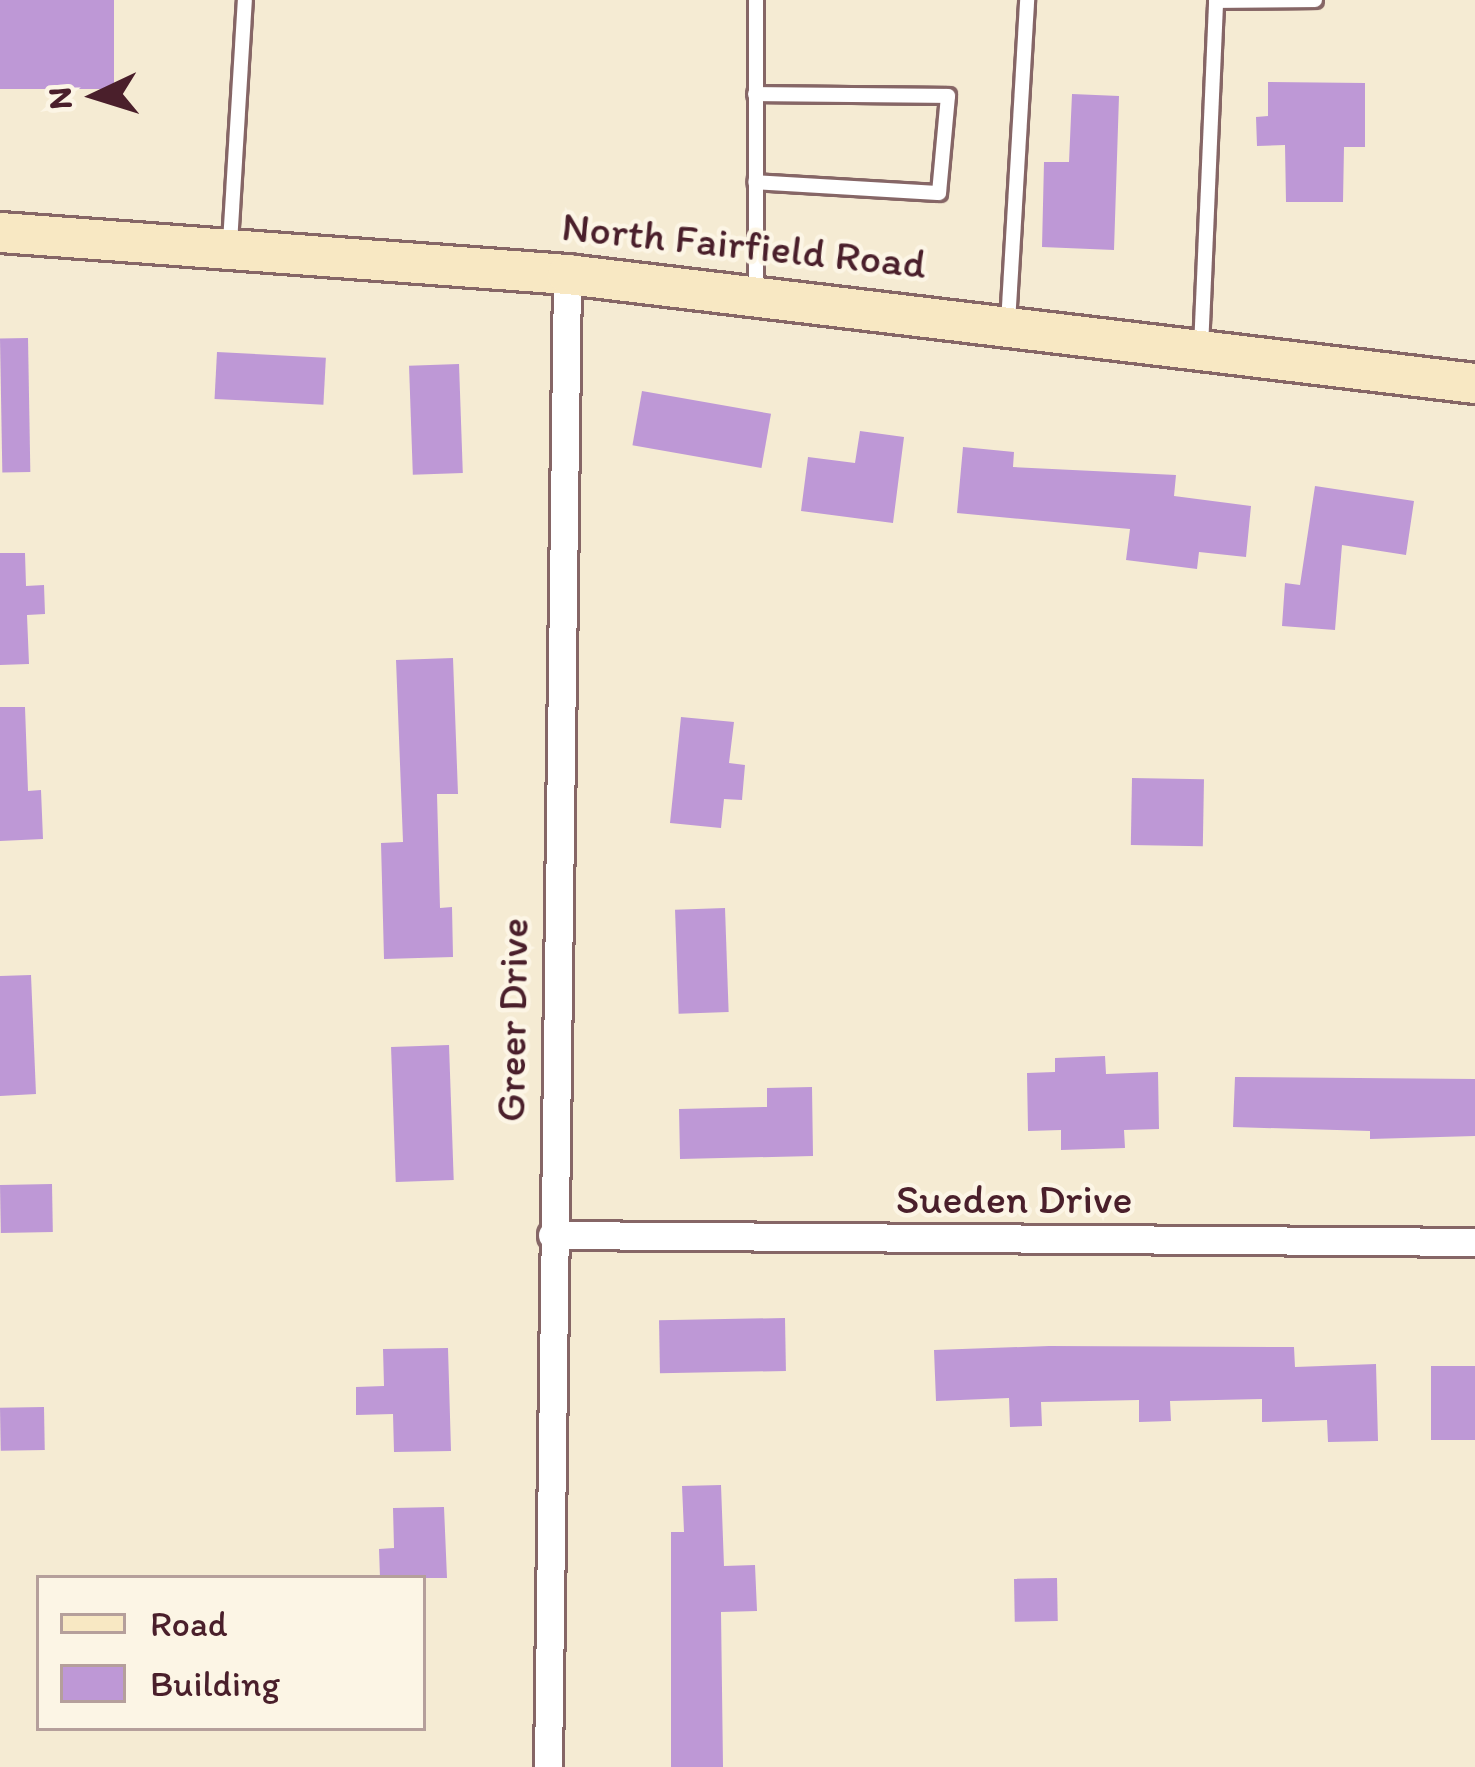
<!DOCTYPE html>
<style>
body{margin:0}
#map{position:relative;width:1475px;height:1767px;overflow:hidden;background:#f5ebd3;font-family:Itim,sans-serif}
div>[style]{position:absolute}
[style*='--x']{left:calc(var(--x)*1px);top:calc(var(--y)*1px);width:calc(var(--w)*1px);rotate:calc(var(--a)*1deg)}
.building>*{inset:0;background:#be98d6;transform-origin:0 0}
.roads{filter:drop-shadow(3px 0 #866666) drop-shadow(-3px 0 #866666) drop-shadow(0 3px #866666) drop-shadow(0 -3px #866666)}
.service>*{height:14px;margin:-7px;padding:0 7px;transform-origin:7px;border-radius:7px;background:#fff}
.minor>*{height:27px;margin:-13.5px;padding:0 13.5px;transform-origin:13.5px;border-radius:13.5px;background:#fff}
.secondary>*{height:39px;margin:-19.5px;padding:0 19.5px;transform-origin:19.5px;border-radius:19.5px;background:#f8e8c3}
span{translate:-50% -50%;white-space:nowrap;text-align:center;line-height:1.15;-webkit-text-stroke:9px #fcf5e5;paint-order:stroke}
.street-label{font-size:42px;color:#4a1f2b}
.legend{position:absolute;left:36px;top:1575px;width:390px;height:156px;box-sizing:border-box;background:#fcf5e5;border:3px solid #b59f9b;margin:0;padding:15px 21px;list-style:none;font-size:36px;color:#4a1f2b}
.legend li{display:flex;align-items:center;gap:24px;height:60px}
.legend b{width:60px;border:3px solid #b59f9b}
.north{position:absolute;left:36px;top:36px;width:120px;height:120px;-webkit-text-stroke:9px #fcf5e5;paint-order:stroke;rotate:266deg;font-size:33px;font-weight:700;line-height:48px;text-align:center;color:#4a1f2b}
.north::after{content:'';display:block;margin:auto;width:42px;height:54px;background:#4a1f2b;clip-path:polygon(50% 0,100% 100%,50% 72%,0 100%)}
</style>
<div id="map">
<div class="building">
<div style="left:0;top:0;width:114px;height:89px"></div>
<div style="clip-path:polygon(1268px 82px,1365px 83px,1365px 147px,1344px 147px,1343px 202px,1286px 202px,1285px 145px,1257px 146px,1256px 117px,1268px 116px)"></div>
<div style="clip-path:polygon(1072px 94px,1119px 96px,1114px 250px,1042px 247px,1044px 162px,1069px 162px)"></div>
<div style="left:28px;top:338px;width:134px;height:28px;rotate:89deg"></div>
<div style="left:217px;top:352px;width:109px;height:47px;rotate:3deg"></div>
<div style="left:459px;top:364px;width:109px;height:50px;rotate:88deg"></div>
<div style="left:642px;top:391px;width:131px;height:55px;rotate:10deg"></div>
<div style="clip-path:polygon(860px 431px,904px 437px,893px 523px,801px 511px,808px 457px,855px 463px)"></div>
<div style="clip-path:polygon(963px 447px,1014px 452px,1013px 467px,1176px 475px,1174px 496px,1251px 506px,1246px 557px,1199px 552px,1197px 569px,1126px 560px,1130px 529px,957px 513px)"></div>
<div style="clip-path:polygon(1315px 486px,1414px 501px,1406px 555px,1342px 545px,1335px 630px,1282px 626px,1285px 583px,1300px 585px)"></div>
<div style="clip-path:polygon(0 553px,25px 553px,26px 586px,44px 585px,45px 614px,27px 615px,29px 664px,0 665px)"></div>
<div style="clip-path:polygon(453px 658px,458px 794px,437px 794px,440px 908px,452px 907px,453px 957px,384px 959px,381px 843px,403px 842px,396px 660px)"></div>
<div style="clip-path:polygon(0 707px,25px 707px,28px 791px,41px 790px,43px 839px,0 841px)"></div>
<div style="clip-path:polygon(681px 717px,734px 722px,729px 763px,745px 765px,742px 800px,724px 799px,721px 828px,670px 823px)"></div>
<div style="left:1132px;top:778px;width:72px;height:67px;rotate:1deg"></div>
<div style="left:725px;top:908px;width:104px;height:50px;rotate:88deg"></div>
<div style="clip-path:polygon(31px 975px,36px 1094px,0 1096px,0 976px)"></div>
<div style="left:449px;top:1045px;width:135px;height:58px;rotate:88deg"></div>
<div style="clip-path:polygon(1105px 1056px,1106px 1074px,1158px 1072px,1159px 1129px,1124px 1130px,1125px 1148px,1061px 1150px,1061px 1130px,1028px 1131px,1027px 1073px,1055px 1072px,1055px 1058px)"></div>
<div style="clip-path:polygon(1235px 1077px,1475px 1079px,1475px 1136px,1370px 1139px,1370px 1131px,1233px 1127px)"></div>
<div style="clip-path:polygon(812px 1087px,813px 1156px,680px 1159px,679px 1109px,767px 1107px,767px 1088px)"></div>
<div style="left:52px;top:1184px;width:48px;height:52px;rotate:89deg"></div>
<div style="left:785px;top:1318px;width:53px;height:126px;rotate:89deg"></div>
<div style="clip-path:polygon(1049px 1346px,1294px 1347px,1295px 1367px,1376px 1364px,1378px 1441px,1328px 1442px,1327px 1420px,1262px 1422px,1262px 1399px,1170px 1401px,1171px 1421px,1139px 1422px,1139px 1400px,1041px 1402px,1042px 1426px,1010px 1427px,1009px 1398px,936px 1401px,934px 1350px)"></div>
<div style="clip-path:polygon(448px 1348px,451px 1451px,394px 1452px,393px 1414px,356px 1415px,356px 1387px,384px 1386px,383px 1349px)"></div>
<div style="left:1475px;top:1366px;width:74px;height:44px;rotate:90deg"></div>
<div style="left:44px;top:1407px;width:43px;height:44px;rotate:89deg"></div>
<div style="clip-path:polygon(721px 1485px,724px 1566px,755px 1565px,757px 1611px,721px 1612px,723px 1767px,671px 1767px,671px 1532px,684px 1532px,682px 1486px)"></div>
<div style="clip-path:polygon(444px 1507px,447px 1578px,380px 1578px,379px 1549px,394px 1548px,393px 1508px)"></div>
<div style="left:1057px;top:1578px;width:43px;height:43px;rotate:89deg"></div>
</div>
<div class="roads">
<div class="service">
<div style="--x:1216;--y:1;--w:99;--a:-0.6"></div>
<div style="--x:755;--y:94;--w:193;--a:0.6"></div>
<div style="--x:948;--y:96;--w:97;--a:95.3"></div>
<div style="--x:939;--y:193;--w:184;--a:-176.6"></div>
<div style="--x:230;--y:243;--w:243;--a:-86.5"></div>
<div style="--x:756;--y:295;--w:295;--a:-90"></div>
<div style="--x:1008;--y:323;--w:324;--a:-86.6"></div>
<div style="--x:1201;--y:348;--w:348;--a:-87.5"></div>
</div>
<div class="minor">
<div style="--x:552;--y:1235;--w:923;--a:0.43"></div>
<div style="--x:548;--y:1767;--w:1493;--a:-89.27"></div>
</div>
<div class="secondary">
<div style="--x:0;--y:232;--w:569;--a:4.24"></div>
<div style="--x:567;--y:274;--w:915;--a:6.85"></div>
</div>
</div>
<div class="street-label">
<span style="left:744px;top:245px;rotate:6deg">North Fairfield Road</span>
<span style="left:512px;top:1020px;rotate:-89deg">Greer Drive</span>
<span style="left:1014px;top:1199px">Sueden Drive</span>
</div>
<ul class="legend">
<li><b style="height:15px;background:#f8e8c3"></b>Road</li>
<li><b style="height:33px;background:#be98d6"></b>Building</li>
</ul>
<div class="north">N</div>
</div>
